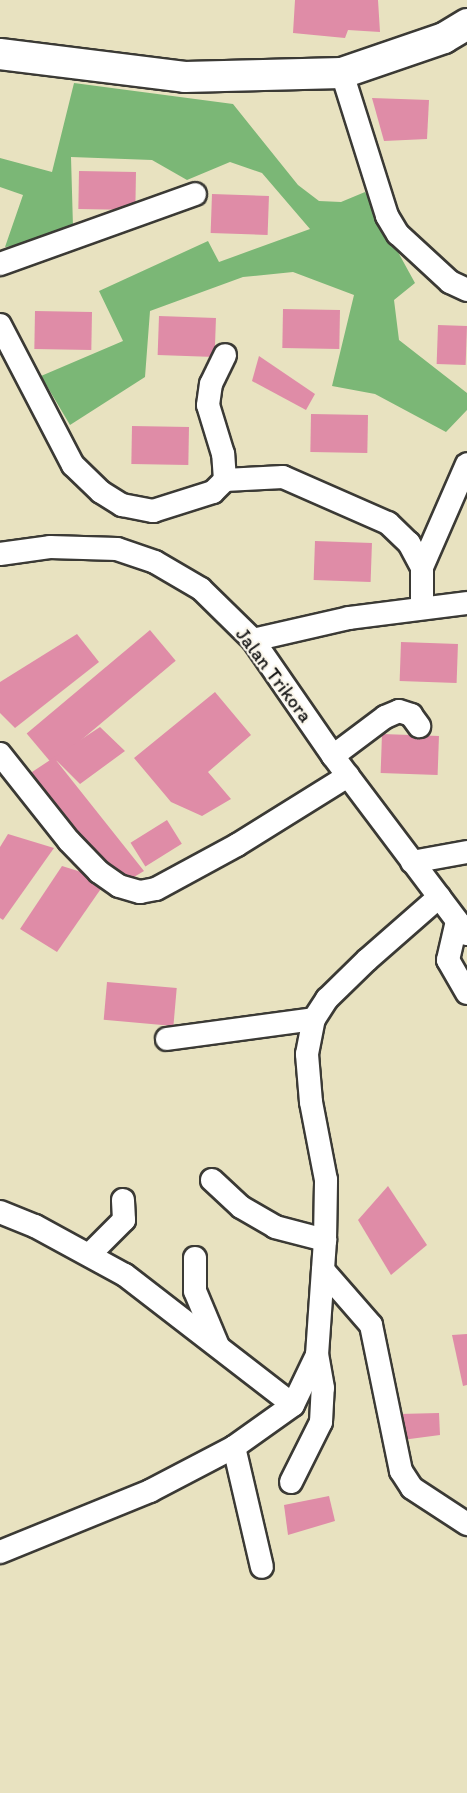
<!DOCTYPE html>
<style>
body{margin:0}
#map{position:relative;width:467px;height:1793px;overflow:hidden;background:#e8e2c0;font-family:Itim,sans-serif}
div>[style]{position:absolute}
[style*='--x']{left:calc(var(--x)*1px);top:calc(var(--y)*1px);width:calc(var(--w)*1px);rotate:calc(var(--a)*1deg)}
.forest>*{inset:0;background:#7bb776}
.building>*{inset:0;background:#df8ca7;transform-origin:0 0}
.roads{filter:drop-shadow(2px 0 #3b3a35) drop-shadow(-2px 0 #3b3a35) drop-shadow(0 2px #3b3a35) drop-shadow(0 -2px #3b3a35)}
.minor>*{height:22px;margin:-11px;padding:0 11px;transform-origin:11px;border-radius:11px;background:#fff}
.major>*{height:30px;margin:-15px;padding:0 15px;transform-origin:15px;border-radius:15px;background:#fff}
span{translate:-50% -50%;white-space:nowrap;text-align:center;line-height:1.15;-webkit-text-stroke:4.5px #fbf7ec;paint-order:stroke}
.street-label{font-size:20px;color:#1c1c1c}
</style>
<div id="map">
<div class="forest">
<div style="clip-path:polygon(74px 83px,233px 104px,298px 185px,319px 201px,341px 202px,365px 192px,415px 283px,394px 300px,399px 340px,467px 393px,467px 410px,446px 432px,375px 394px,332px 386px,354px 295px,293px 272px,243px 277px,150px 311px,145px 377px,70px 425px,41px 376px,123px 341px,99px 291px,208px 241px,219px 262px,310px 229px,262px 173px,230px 162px,187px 180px,152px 160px,71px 157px,73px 227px,24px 245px,5px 247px,23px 195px,0 187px,0 158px,52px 172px)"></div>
</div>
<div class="building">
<div style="clip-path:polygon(295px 0,378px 0,380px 32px,348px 30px,345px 38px,293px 33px)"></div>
<div style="clip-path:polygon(372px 98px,429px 100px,427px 139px,384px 141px)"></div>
<div style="left:79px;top:171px;width:57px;height:38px;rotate:1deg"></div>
<div style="left:212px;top:194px;width:57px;height:39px;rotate:2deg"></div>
<div style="left:283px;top:309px;width:57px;height:39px;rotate:1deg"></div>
<div style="left:35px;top:311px;width:57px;height:38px;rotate:1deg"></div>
<div style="left:159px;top:316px;width:57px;height:39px;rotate:2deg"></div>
<div style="left:438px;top:325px;width:29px;height:39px;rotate:2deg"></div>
<div style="clip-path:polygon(259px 356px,315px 394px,306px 410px,252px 381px)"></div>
<div style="left:311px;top:414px;width:57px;height:38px;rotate:1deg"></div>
<div style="left:132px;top:426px;width:57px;height:38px;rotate:1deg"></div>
<div style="left:315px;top:541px;width:57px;height:39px;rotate:2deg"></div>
<div style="left:150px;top:630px;width:40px;height:161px;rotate:50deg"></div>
<div style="clip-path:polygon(77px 634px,99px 662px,15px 728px,0 713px,0 682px)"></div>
<div style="left:401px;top:642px;width:57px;height:39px;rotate:2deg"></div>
<div style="clip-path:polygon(215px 692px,251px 735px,208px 772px,231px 799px,202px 816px,171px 802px,134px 758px)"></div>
<div style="clip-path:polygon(100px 727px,125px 751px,80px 784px,55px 759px,144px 871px,119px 886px,26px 776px)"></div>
<div style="left:382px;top:734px;width:57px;height:39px;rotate:2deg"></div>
<div style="left:167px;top:820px;width:28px;height:43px;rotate:58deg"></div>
<div style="clip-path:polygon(8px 834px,54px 848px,3px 920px,0 918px,0 847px)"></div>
<div style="clip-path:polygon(62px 866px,107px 880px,57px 952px,20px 929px)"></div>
<div style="left:107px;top:982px;width:70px;height:38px;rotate:5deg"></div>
<div style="clip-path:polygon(388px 1186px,427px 1245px,391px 1275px,358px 1220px)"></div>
<div style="clip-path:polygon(467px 1334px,467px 1385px,463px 1386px,452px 1335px)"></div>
<div style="clip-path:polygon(439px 1413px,440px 1435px,402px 1440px,399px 1414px)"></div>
<div style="clip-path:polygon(329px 1496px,335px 1521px,288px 1535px,284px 1505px)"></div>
</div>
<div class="roads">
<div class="minor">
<div style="--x:342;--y:73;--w:150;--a:72.5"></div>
<div style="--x:387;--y:216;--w:21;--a:59"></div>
<div style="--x:398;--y:234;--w:71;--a:42.7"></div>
<div style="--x:450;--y:282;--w:19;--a:25"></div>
<div style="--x:0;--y:264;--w:207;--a:-19.7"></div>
<div style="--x:0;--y:325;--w:158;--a:62.5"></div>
<div style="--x:73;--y:465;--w:39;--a:44"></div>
<div style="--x:101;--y:492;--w:25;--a:32"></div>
<div style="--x:122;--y:505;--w:32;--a:11"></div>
<div style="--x:153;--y:511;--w:63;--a:-17.6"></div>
<div style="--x:213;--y:492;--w:17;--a:-45"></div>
<div style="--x:225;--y:480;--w:58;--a:-3"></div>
<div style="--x:283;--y:477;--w:115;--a:23.7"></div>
<div style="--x:388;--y:523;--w:29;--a:44"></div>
<div style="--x:409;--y:543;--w:27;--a:62"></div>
<div style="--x:422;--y:567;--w:41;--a:90"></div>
<div style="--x:225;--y:480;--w:26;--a:-94"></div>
<div style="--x:223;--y:454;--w:51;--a:-107"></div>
<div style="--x:208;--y:405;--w:21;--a:-82"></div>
<div style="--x:211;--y:384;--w:32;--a:-64"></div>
<div style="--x:0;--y:554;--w:50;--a:-8"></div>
<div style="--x:50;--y:547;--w:67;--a:1.7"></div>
<div style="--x:117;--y:549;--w:40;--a:18.9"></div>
<div style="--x:155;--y:562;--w:53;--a:30.4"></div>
<div style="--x:201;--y:589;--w:73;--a:44.4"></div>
<div style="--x:253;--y:640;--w:141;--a:55.4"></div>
<div style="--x:333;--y:756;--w:223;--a:53"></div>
<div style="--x:422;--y:567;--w:112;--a:-66.4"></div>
<div style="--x:253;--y:640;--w:98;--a:-12.9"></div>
<div style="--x:349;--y:618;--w:119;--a:-7.2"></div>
<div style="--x:0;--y:754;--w:111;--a:51.6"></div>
<div style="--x:69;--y:841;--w:43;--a:45.9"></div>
<div style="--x:99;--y:872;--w:24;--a:35"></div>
<div style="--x:119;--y:886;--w:22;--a:16"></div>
<div style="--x:140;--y:892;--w:16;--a:-11"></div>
<div style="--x:156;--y:889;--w:92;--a:-28.5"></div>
<div style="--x:237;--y:845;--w:131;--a:-31.9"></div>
<div style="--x:333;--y:756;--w:65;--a:-36.9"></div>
<div style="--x:385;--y:717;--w:15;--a:-23"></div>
<div style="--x:399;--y:711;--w:13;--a:18"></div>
<div style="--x:411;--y:715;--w:14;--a:54"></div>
<div style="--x:412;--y:862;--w:56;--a:-10.3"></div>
<div style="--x:457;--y:921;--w:40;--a:103"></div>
<div style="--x:448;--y:960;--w:38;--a:60"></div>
<div style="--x:167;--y:1039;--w:148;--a:-7.7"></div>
<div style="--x:212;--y:1180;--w:40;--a:43"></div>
<div style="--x:241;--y:1207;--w:39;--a:30"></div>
<div style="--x:275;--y:1227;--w:52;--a:14.6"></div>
<div style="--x:0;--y:1212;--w:38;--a:22"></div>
<div style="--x:35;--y:1226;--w:102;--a:28.6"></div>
<div style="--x:125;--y:1275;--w:212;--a:37.7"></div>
<div style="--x:90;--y:1254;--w:48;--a:-45"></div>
<div style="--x:124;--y:1220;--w:20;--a:-93"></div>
<div style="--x:195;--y:1258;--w:33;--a:90"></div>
<div style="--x:195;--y:1291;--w:60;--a:67.3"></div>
<div style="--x:323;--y:1270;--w:73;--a:48.9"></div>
<div style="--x:371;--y:1325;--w:149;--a:78.4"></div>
<div style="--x:401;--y:1471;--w:20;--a:57"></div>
<div style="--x:412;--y:1488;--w:66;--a:33.2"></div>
<div style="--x:234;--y:1447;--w:123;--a:76.9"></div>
<div style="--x:291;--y:1482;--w:67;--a:-63.4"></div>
<div style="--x:321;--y:1422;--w:34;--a:-87"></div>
<div style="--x:323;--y:1388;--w:34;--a:-100"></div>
<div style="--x:0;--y:1552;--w:162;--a:-22.1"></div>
<div style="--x:150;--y:1491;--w:95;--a:-27.6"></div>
<div style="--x:234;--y:1447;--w:72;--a:-35.4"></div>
<div style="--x:293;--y:1405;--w:55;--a:-64.4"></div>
<div style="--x:317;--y:1355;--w:115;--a:-86"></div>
<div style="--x:325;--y:1240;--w:60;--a:-89"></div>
<div style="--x:326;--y:1180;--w:79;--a:-100.9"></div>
<div style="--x:311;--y:1102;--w:48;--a:-94.8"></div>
<div style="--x:307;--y:1054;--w:36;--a:-79"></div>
<div style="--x:314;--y:1019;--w:24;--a:-57"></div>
<div style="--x:327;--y:999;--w:56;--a:-44.3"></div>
<div style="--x:367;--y:960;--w:96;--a:-41.2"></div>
</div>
<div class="major">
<div style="--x:0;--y:54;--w:186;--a:7.1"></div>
<div style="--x:185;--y:77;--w:157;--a:-1.5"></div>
<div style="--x:342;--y:73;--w:108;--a:-18.9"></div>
<div style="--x:444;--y:38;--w:27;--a:-31"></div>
</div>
</div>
<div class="street-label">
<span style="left:274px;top:675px;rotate:53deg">Jalan Trikora</span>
</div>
</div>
